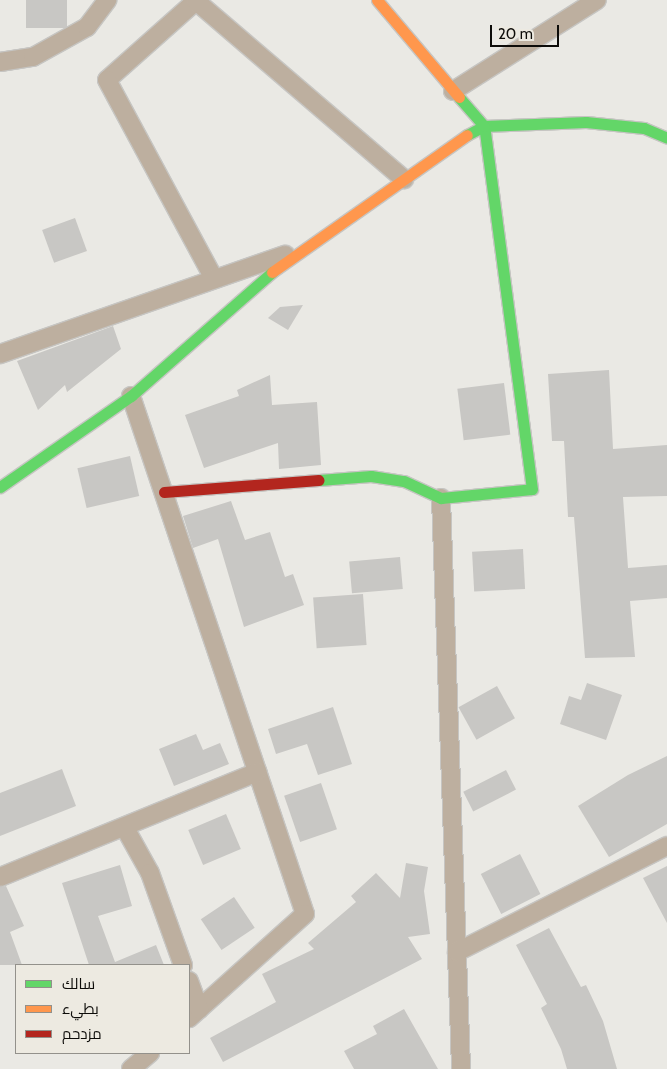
<!DOCTYPE html>
<meta charset="utf-8">
<style>
body{margin:0}
#map{position:relative;width:667px;height:1069px;overflow:hidden;background:#eae9e4;font-family:Cabin,Cairo,sans-serif}
div>[style]{position:absolute}
[style*='--x']{left:calc(var(--x)*1px);top:calc(var(--y)*1px);width:calc(var(--w)*1px);rotate:calc(var(--a)*1deg)}
.building>*{inset:0;background:#c8c7c4;transform-origin:0 0}
.roads{filter:drop-shadow(1px 0 #c6c5c2) drop-shadow(-1px 0 #c6c5c2) drop-shadow(0 1px #c6c5c2) drop-shadow(0 -1px #c6c5c2)}
.street>*{height:18px;margin:-9px;padding:0 9px;transform-origin:9px;border-radius:9px;background:#bdaf9f}
.fast>*{height:11px;margin:-5.5px;padding:0 5.5px;transform-origin:5.5px;border-radius:5.5px;background:#63d668}
.slow>*{height:11px;margin:-5.5px;padding:0 5.5px;transform-origin:5.5px;border-radius:5.5px;background:#ff974d}
.jam>*{height:11px;margin:-5.5px;padding:0 5.5px;transform-origin:5.5px;border-radius:5.5px;background:#b3261e}
span{translate:-50% -50%;white-space:nowrap;text-align:center;line-height:1.15;-webkit-text-stroke:5px #edeae1;paint-order:stroke}
.legend{position:absolute;left:15px;top:964px;width:175px;height:90px;box-sizing:border-box;background:#edeae1;border:1px solid #93918b;margin:0;padding:6px 9px;list-style:none;font-size:15px;color:#0d0c09}
.legend li{display:flex;align-items:center;gap:10px;height:25px}
.legend b{width:25px;border:1px solid #93918b}
.scale{position:absolute;left:490px;top:25px;width:69px;height:22px;box-sizing:border-box;border:2px solid #0d0c09;border-top:0;padding-left:6px;font-size:15px;line-height:18px;white-space:nowrap;color:#0d0c09;-webkit-text-stroke:4px #edeae1;paint-order:stroke}
</style>
<div id="map">
<div class="building">
<div style="left:26px;top:0;width:41px;height:28px"></div>
<div style="left:75px;top:218px;width:35px;height:35px;rotate:70deg"></div>
<div style="clip-path:polygon(303px 305px,288px 330px,268px 318px,280px 307px)"></div>
<div style="clip-path:polygon(113px 326px,121px 349px,67px 392px,65px 385px,38px 410px,17px 361px)"></div>
<div style="clip-path:polygon(609px 370px,613px 449px,667px 445px,667px 496px,623px 497px,628px 568px,667px 565px,667px 598px,630px 601px,635px 657px,585px 658px,574px 517px,568px 517px,564px 441px,552px 441px,548px 374px)"></div>
<div style="clip-path:polygon(270px 375px,272px 405px,317px 402px,321px 465px,279px 469px,278px 443px,204px 468px,185px 415px,239px 396px,237px 390px)"></div>
<div style="left:504px;top:383px;width:52px;height:47px;rotate:83deg"></div>
<div style="left:130px;top:456px;width:41px;height:54px;rotate:77deg"></div>
<div style="clip-path:polygon(231px 501px,245px 540px,270px 532px,285px 577px,293px 574px,304px 605px,244px 627px,218px 539px,193px 548px,183px 516px)"></div>
<div style="left:523px;top:549px;width:40px;height:51px;rotate:87deg"></div>
<div style="left:400px;top:557px;width:32px;height:51px;rotate:85deg"></div>
<div style="left:363px;top:594px;width:51px;height:50px;rotate:86deg"></div>
<div style="clip-path:polygon(587px 683px,622px 695px,606px 740px,560px 724px,569px 696px,581px 700px)"></div>
<div style="left:497px;top:686px;width:37px;height:44px;rotate:61deg"></div>
<div style="clip-path:polygon(333px 707px,352px 764px,318px 775px,307px 744px,276px 754px,268px 729px)"></div>
<div style="clip-path:polygon(196px 734px,203px 750px,220px 743px,229px 764px,174px 786px,159px 749px)"></div>
<div style="clip-path:polygon(667px 756px,667px 824px,609px 857px,578px 806px,628px 775px)"></div>
<div style="clip-path:polygon(62px 769px,76px 806px,0 836px,0 793px)"></div>
<div style="left:506px;top:770px;width:22px;height:48px;rotate:63deg"></div>
<div style="left:321px;top:783px;width:49px;height:39px;rotate:71deg"></div>
<div style="left:226px;top:814px;width:38px;height:41px;rotate:67deg"></div>
<div style="left:520px;top:854px;width:45px;height:44px;rotate:63deg"></div>
<div style="clip-path:polygon(406px 863px,428px 867px,424px 891px,430px 934px,408px 937px,422px 959px,223px 1062px,210px 1038px,276px 1002px,262px 974px,314px 949px,308px 943px,356px 902px,351px 896px,376px 873px,400px 898px)"></div>
<div style="clip-path:polygon(120px 865px,132px 906px,98px 916px,115px 962px,156px 945px,164px 965px,89px 965px,62px 883px)"></div>
<div style="clip-path:polygon(667px 866px,667px 923px,643px 878px)"></div>
<div style="clip-path:polygon(6px 886px,24px 926px,10px 932px,22px 965px,0 965px,0 887px)"></div>
<div style="left:234px;top:897px;width:37px;height:40px;rotate:56deg"></div>
<div style="clip-path:polygon(549px 928px,581px 987px,586px 985px,603px 1021px,617px 1069px,567px 1069px,561px 1049px,541px 1008px,547px 1004px,516px 945px)"></div>
<div style="clip-path:polygon(404px 1009px,438px 1069px,354px 1069px,344px 1051px,377px 1034px,373px 1026px)"></div>
</div>
<div class="roads">
<div class="street">
<div style="--x:197;--y:0;--w:120;--a:138.4"></div>
<div style="--x:107;--y:80;--w:226;--a:61.7"></div>
<div style="--x:196;--y:1;--w:274;--a:40.6"></div>
<div style="--x:0;--y:62;--w:33;--a:-9"></div>
<div style="--x:33;--y:57;--w:62;--a:-29.1"></div>
<div style="--x:87;--y:27;--w:34;--a:-53"></div>
<div style="--x:453;--y:91;--w:170;--a:-32.3"></div>
<div style="--x:0;--y:354;--w:302;--a:-19.2"></div>
<div style="--x:131;--y:396;--w:546;--a:71.43"></div>
<div style="--x:305;--y:914;--w:156;--a:138.1"></div>
<div style="--x:441;--y:498;--w:571;--a:87.99"></div>
<div style="--x:125;--y:828;--w:51;--a:60.9"></div>
<div style="--x:150;--y:873;--w:98;--a:70.3"></div>
<div style="--x:0;--y:877;--w:278;--a:-22.2"></div>
<div style="--x:457;--y:952;--w:235;--a:-26.8"></div>
<div style="--x:189;--y:981;--w:30;--a:70"></div>
<div style="--x:131;--y:1069;--w:25;--a:-40"></div>
</div>
<div class="fast">
<div style="--x:467;--y:135;--w:19;--a:-28"></div>
<div style="--x:484;--y:126;--w:102;--a:-2.2"></div>
<div style="--x:586;--y:122;--w:58;--a:5.9"></div>
<div style="--x:644;--y:128;--w:25;--a:23"></div>
<div style="--x:319;--y:480;--w:52;--a:-4.4"></div>
<div style="--x:371;--y:476;--w:33;--a:9"></div>
<div style="--x:404;--y:481;--w:41;--a:24.7"></div>
<div style="--x:441;--y:498;--w:91;--a:-5.6"></div>
<div style="--x:532;--y:489;--w:366;--a:-97.5"></div>
<div style="--x:484;--y:126;--w:38;--a:-131"></div>
<div style="--x:0;--y:487;--w:160;--a:-34.8"></div>
<div style="--x:131;--y:396;--w:188;--a:-41.3"></div>
</div>
<div class="slow">
<div style="--x:377;--y:0;--w:127;--a:49.8"></div>
<div style="--x:272;--y:272;--w:238;--a:-35.1"></div>
</div>
<div class="jam">
<div style="--x:164;--y:492;--w:155;--a:-4.4"></div>
</div>
</div>
<ul class="legend">
<li><b style="height:6px;background:#63d668"></b>سالك</li>
<li><b style="height:6px;background:#ff974d"></b>بطيء</li>
<li><b style="height:6px;background:#b3261e"></b>مزدحم</li>
</ul>
<div class="scale">20 m</div>
</div>
